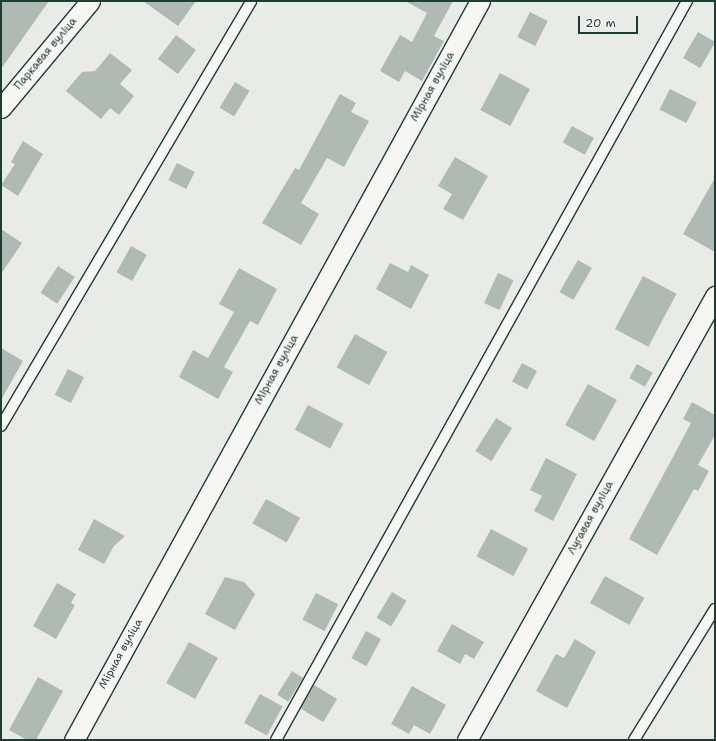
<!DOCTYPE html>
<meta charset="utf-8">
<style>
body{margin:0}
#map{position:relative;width:716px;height:741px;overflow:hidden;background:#e9ebe7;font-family:"Shantell Sans",sans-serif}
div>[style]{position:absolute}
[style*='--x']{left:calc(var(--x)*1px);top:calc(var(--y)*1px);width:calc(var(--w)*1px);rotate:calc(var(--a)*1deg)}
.building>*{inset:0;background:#b0bab5;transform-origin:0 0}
.roads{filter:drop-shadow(1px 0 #1f3d34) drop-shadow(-1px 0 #1f3d34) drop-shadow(0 1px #1f3d34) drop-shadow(0 -1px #1f3d34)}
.lane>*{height:10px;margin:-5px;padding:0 5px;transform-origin:5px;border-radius:5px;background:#f6f6f2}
.street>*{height:19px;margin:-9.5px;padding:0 9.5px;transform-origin:9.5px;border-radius:9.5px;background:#f6f6f2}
span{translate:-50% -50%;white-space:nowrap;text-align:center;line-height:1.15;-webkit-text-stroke:3px #f6f6f2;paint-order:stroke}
.street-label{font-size:11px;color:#1f3d34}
.frame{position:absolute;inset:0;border:2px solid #1f3d34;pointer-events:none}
.scale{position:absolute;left:578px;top:16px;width:60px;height:18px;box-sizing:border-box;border:2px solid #1f3d34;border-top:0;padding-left:5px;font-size:12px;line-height:14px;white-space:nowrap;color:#1f3d34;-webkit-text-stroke:3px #f6f6f2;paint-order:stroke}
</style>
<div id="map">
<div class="building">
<div style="clip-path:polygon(1px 1px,49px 1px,1px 69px)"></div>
<div style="clip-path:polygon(143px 1px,196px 1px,178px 26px)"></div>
<div style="clip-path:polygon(405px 1px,453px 1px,434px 36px,444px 41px,422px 81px,405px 71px,399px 82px,380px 71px,400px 35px,412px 42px,427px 13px)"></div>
<div style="left:530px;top:12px;width:20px;height:28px;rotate:27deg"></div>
<div style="left:698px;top:32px;width:20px;height:30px;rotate:30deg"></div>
<div style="left:176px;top:35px;width:25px;height:30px;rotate:37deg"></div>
<div style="clip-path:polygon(110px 53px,132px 70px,120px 84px,134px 96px,119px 115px,110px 108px,101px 119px,66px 91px,82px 72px,95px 71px)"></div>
<div style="left:500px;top:73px;width:34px;height:42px;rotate:28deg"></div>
<div style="left:235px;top:82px;width:17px;height:30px;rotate:31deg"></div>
<div style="left:670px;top:89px;width:30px;height:23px;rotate:27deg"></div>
<div style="clip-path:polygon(340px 94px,356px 103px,351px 112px,369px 121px,344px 167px,327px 158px,301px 203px,319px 214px,301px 245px,262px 223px,295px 168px,299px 170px)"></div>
<div style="left:572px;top:126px;width:25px;height:19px;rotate:29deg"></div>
<div style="clip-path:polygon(23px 141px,43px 154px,18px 196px,1px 185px,15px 164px,11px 162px)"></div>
<div style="clip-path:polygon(455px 157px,488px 176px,463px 220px,443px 209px,452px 194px,438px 186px)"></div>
<div style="left:177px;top:163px;width:20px;height:19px;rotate:27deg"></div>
<div style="clip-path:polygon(715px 178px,715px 252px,683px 234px)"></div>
<div style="clip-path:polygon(1px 229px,22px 243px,1px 274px)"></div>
<div style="left:131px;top:246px;width:18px;height:30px;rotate:29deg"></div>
<div style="left:578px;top:260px;width:16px;height:37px;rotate:30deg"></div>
<div style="clip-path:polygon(390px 263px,408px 272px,411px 265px,429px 275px,411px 309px,376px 289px)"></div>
<div style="left:58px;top:266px;width:20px;height:32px;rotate:33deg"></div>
<div style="clip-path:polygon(239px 268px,277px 289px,258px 325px,250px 321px,224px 367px,233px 372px,218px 399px,179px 377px,193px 350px,208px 358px,234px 312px,219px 304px)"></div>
<div style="left:498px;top:273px;width:17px;height:33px;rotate:25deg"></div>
<div style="left:643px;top:276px;width:38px;height:60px;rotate:28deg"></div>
<div style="left:355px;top:334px;width:37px;height:38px;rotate:29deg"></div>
<div style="clip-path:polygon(1px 348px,23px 361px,1px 400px)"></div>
<div style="left:522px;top:363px;width:17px;height:21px;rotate:28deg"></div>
<div style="left:637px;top:364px;width:18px;height:16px;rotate:29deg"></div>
<div style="left:68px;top:369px;width:18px;height:29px;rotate:27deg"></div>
<div style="left:588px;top:384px;width:33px;height:47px;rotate:29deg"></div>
<div style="clip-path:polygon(692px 402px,715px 415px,715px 435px,698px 465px,709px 471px,698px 491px,694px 489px,657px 555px,629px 539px,691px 423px,683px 419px)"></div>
<div style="left:308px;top:405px;width:40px;height:28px;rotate:28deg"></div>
<div style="left:496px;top:418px;width:19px;height:39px;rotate:32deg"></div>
<div style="clip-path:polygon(546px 458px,577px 474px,553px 521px,534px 511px,542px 496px,530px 490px)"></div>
<div style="left:266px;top:499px;width:39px;height:28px;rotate:29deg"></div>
<div style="clip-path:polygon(94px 519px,125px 536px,114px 546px,104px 564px,78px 550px)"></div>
<div style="left:491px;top:529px;width:42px;height:31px;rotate:28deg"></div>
<div style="left:605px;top:576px;width:45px;height:31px;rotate:29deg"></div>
<div style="clip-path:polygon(225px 577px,244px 582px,255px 594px,235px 630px,205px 614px)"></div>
<div style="clip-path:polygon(57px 583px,76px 594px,71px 603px,75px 605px,56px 639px,33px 626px)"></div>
<div style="left:392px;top:592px;width:17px;height:30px;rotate:31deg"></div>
<div style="left:316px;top:593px;width:25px;height:30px;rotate:27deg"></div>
<div style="clip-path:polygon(452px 624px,484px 642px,474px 659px,465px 654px,460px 664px,437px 651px)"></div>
<div style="left:366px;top:631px;width:17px;height:31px;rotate:28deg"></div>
<div style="clip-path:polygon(575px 639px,596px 652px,567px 708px,536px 691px,556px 654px,564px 658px)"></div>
<div style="left:189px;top:642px;width:33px;height:47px;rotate:29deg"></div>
<div style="left:292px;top:671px;width:13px;height:28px;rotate:32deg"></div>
<div style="clip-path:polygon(38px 677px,63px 691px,36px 740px,27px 740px,9px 730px)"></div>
<div style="left:314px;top:685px;width:27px;height:27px;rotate:31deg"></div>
<div style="clip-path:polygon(412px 686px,446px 705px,430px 734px,414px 725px,409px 734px,391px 724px)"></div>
<div style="left:260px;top:694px;width:26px;height:33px;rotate:29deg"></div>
</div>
<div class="roads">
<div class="lane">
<div style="--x:1;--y:426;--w:493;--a:-59.5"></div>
<div style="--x:276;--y:740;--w:846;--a:-60.92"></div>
<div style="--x:634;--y:740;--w:154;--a:-58.3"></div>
</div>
<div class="street">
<div style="--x:1;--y:108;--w:139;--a:-50.2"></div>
<div style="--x:74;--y:740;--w:843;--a:-61.22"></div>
<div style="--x:467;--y:740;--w:509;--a:-60.81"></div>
</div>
</div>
<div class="street-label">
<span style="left:46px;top:54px;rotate:-50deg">Паркавая вуліца</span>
<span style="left:433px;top:87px;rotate:-61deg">Мірная вуліца</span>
<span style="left:277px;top:370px;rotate:-61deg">Мірная вуліца</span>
<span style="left:591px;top:518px;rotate:-61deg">Лугавая вуліца</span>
<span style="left:121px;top:654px;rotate:-61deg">Мірная вуліца</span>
</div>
<div class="frame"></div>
<div class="scale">20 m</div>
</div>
